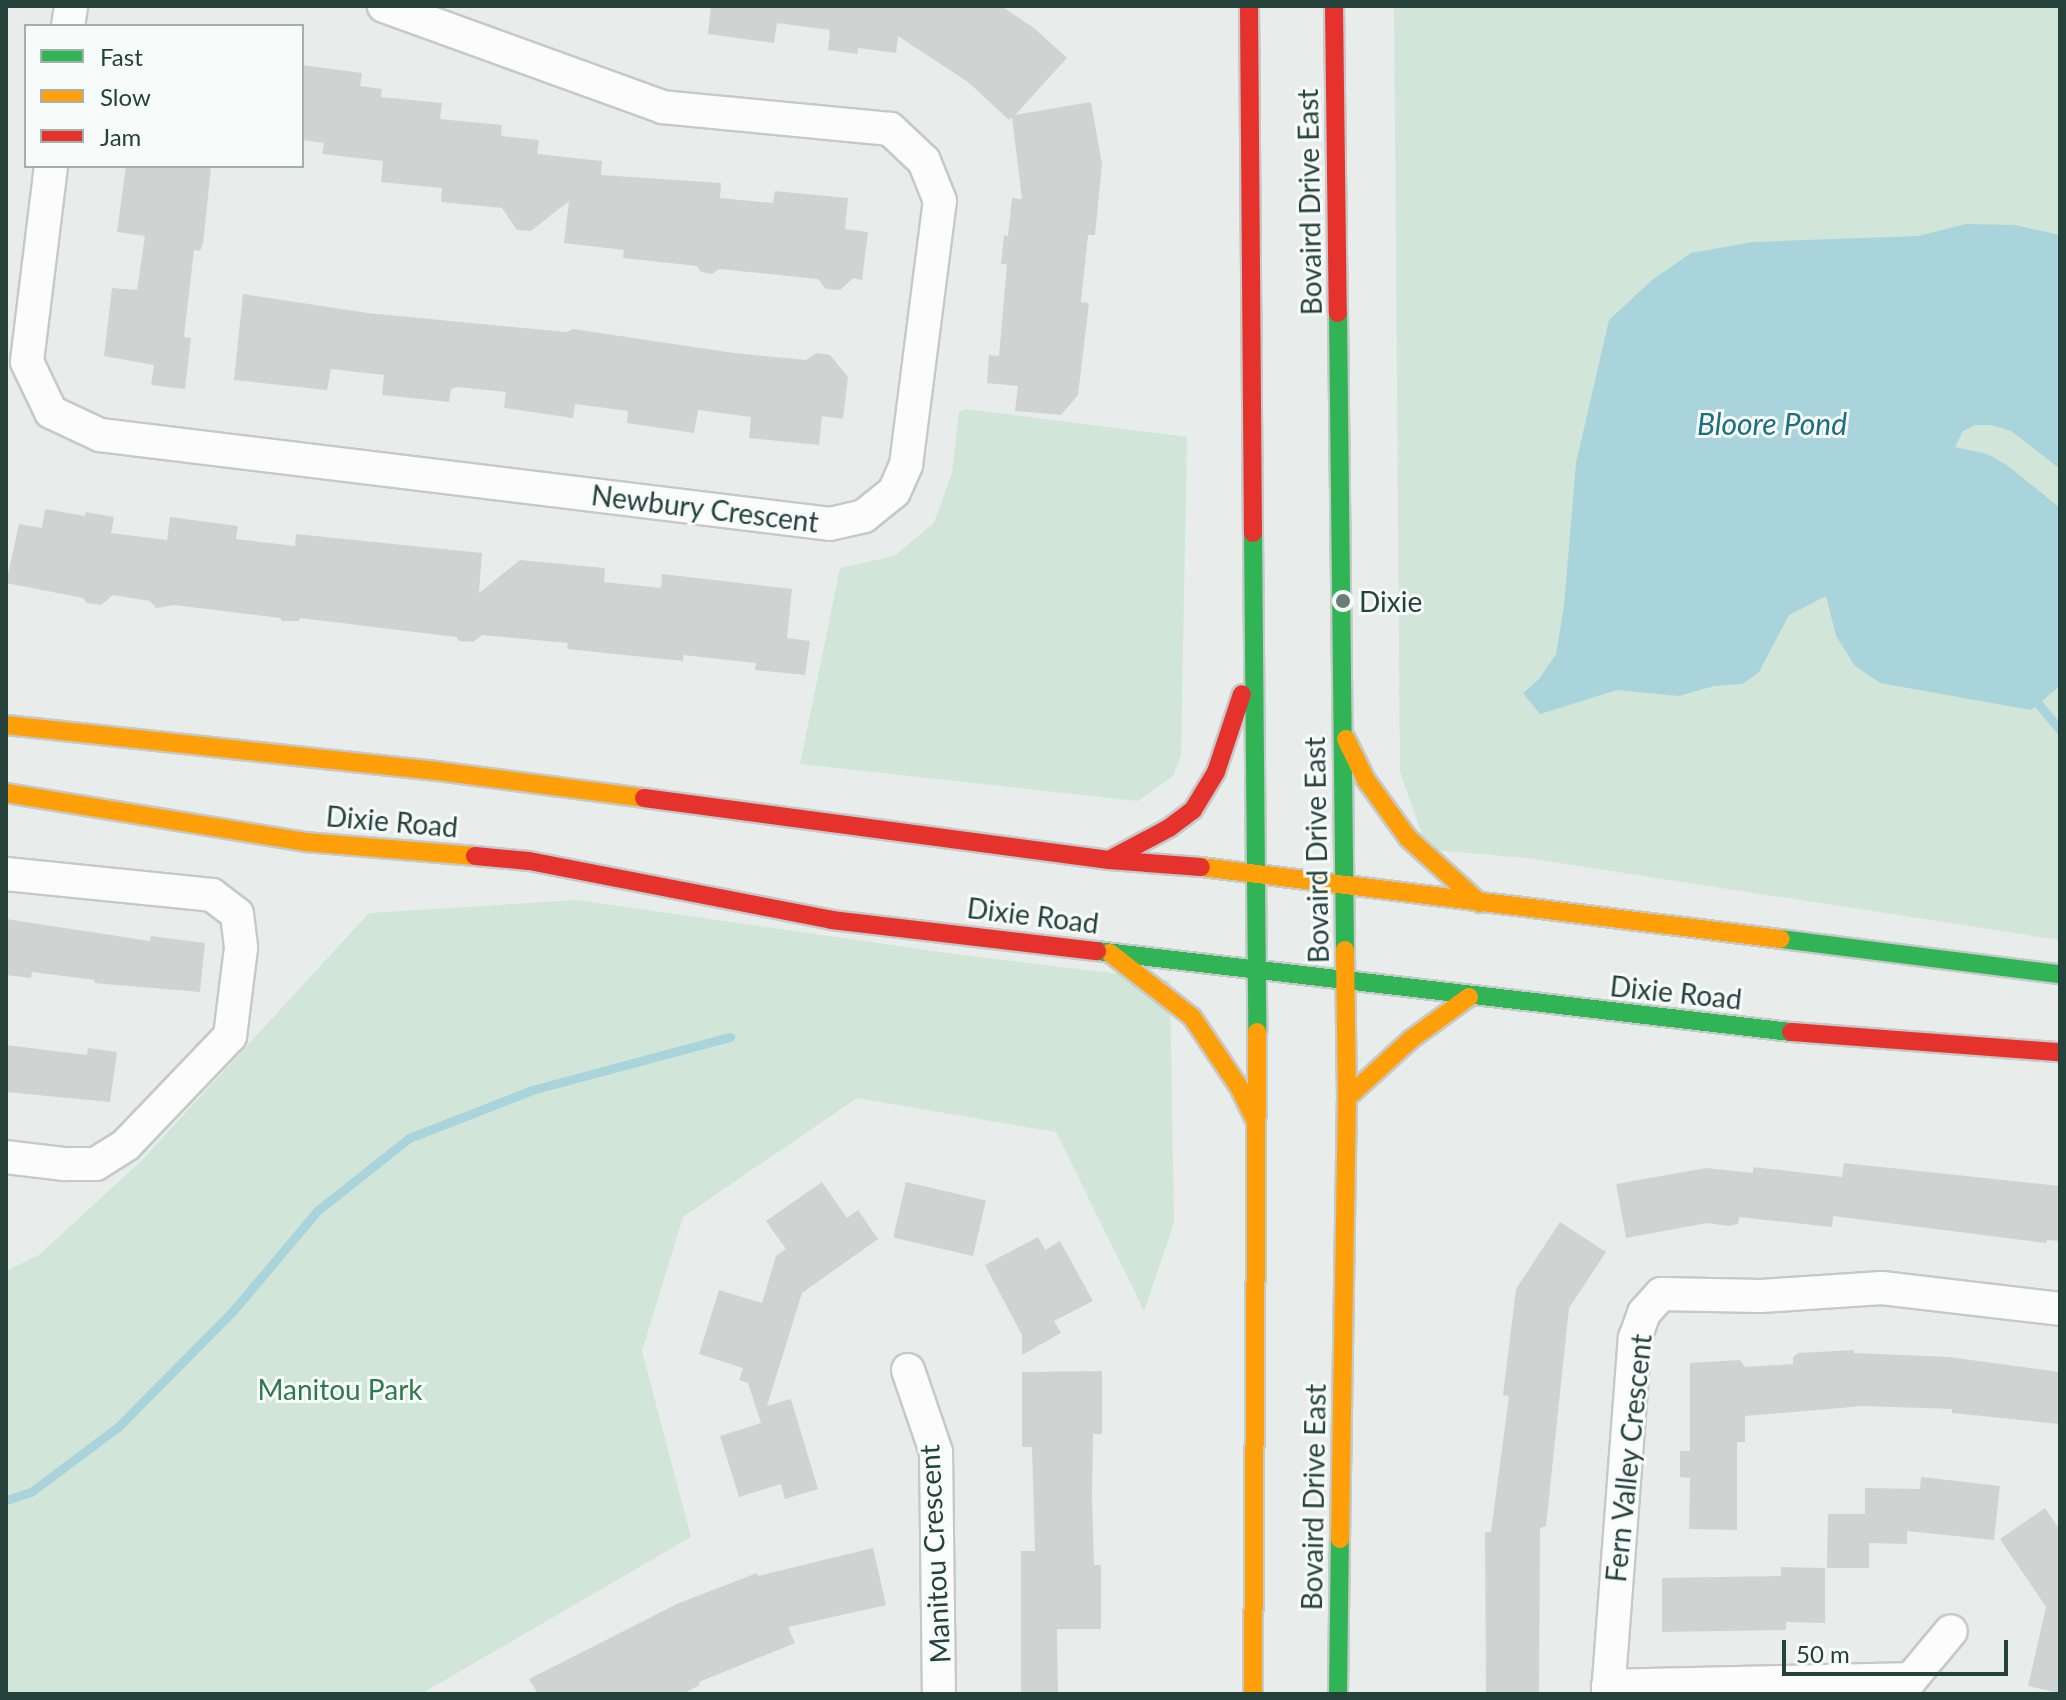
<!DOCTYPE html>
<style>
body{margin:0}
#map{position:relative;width:2066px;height:1700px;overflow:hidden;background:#e8edeb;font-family:Lato,sans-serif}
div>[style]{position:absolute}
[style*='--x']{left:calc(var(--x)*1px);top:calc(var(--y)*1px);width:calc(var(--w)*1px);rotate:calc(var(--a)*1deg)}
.green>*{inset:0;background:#d1e6d8}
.water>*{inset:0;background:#a9d4db}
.stream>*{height:9px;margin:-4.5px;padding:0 4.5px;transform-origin:4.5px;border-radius:4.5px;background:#a9d4db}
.building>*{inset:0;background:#cfd4d2;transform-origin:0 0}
.roads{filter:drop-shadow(2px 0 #c5cac8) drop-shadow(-2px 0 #c5cac8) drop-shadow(0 2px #c5cac8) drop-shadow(0 -2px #c5cac8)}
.street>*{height:32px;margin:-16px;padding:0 16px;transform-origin:16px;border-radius:16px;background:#fcfcfc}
.fast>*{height:18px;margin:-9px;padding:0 9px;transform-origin:9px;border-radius:9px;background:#30b455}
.slow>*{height:18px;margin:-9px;padding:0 9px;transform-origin:9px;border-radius:9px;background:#ff9f0a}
.jam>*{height:18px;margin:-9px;padding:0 9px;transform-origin:9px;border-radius:9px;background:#e5322d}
.dots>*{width:22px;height:22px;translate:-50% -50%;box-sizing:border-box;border:4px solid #f7fbf9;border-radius:50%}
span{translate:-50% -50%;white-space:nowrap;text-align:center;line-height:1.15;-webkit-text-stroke:6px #f7fbf9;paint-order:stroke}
.street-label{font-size:28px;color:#24423a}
.poi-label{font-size:28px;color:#24423a}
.left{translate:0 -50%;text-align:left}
.park-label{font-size:28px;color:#2d7a4b}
.water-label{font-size:30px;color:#1c6f80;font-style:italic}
.frame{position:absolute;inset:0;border:8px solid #24423a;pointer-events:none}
.legend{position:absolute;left:24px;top:24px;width:280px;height:144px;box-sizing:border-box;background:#f7fbf9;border:2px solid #a3b1ad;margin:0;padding:10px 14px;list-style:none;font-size:24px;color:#24423a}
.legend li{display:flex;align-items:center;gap:16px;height:40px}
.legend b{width:40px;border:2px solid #a3b1ad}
.scale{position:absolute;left:1782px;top:1640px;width:226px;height:36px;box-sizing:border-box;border:4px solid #24423a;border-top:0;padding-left:10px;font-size:24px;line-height:28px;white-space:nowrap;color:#24423a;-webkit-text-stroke:6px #f7fbf9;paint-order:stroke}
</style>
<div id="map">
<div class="green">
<div style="clip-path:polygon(1394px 6px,2060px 6px,2060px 940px,1527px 858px,1421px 849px,1423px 837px,1400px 772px)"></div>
<div style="clip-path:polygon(966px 409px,1187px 437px,1181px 756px,1173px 776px,1138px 801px,800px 764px,840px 568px,894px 556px,934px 523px,952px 473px,959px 412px)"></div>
<div style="clip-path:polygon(577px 900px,954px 954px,1170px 980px,1174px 1223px,1144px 1311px,1056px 1132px,857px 1098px,683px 1217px,642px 1351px,691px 1537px,421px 1694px,6px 1694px,6px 1271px,39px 1255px,141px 1161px,369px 913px)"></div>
</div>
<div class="water">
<div style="clip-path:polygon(1966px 224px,2015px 225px,2060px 235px,2060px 469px,2011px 431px,1991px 425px,1975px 425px,1963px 431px,1955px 447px,1987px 454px,2007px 465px,2060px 508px,2060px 686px,2031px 710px,1880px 683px,1855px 666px,1836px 636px,1826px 596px,1789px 615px,1759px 672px,1743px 684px,1714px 686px,1679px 696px,1617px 690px,1540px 714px,1523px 693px,1539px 679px,1556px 654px,1564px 606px,1576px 463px,1609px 320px,1652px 280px,1691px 253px,1753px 242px,1918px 236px)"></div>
</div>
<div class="stream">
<div style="--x:2032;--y:696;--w:44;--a:50.5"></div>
<div style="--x:6;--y:1500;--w:26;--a:-18"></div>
<div style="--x:31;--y:1492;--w:109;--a:-36.8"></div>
<div style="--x:118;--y:1427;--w:162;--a:-45.3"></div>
<div style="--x:232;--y:1312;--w:132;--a:-49.9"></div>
<div style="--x:317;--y:1211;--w:117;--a:-38.4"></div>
<div style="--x:409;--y:1138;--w:132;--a:-21.3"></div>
<div style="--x:532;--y:1090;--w:205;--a:-15"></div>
</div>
<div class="building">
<div style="clip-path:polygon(711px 6px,1001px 6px,1034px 28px,1067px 58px,1015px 115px,1091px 102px,1102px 164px,1095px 235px,1088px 235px,1081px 302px,1089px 303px,1078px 395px,1061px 415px,1015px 411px,1018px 386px,987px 383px,989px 355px,999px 356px,1007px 264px,1001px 264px,1004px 235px,1008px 236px,1012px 198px,1022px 199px,1012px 117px,1009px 120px,968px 82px,898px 36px,896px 53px,858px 48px,857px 54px,828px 50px,830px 30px,777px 23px,774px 43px,708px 34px)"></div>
<div style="clip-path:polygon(302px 65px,362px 73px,360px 86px,382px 89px,381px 97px,442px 103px,440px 119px,502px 125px,501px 136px,539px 140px,537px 154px,602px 161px,601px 175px,721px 183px,720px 198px,773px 203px,775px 191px,848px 198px,845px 229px,868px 232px,862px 280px,853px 278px,840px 290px,826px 289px,818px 279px,719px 269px,712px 274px,701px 272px,697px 266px,623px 258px,624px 250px,564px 243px,569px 201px,531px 231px,517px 230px,502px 208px,441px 202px,442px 188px,381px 182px,383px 161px,322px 154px,324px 143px,302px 140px)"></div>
<div style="clip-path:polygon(126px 166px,211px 168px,203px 244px,200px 251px,194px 250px,184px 337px,191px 338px,185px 389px,151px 385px,154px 365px,104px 356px,112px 288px,137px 290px,145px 236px,117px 232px)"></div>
<div style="clip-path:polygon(243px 294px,368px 313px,566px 332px,573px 329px,734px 353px,806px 360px,816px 353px,830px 355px,848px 377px,843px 419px,822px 416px,819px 445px,749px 438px,751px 417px,698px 410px,694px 433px,627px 423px,628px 411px,575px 404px,573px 418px,504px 408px,506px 392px,457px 387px,451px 389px,449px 402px,382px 395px,384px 375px,331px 369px,327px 390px,234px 380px)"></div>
<div style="clip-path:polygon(45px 509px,85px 516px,86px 512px,114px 517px,111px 533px,167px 540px,170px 517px,238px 526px,236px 539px,295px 546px,296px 534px,482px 553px,479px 593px,520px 560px,605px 568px,604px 582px,661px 588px,662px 574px,792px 589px,787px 638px,810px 641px,805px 675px,755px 670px,756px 663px,683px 655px,683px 661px,567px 649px,568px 643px,482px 635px,473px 642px,459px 641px,456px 637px,300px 618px,299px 621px,282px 621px,280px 618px,174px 605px,156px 608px,150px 601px,113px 595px,101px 605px,87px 603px,83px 598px,6px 583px,19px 524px,42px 528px)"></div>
<div style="clip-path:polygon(6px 919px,150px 941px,151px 936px,205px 943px,200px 992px,94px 983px,95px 980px,32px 972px,31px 978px,6px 975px)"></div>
<div style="clip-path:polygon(6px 1045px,87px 1055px,88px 1048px,117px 1052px,110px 1102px,6px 1092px)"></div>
<div style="clip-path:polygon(1844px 1163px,2060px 1186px,2060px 1241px,2047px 1240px,2046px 1243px,1833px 1216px,1832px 1227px,1739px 1217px,1738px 1224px,1729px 1226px,1707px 1223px,1626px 1238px,1616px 1184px,1706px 1168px,1753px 1173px,1753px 1167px,1842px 1177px)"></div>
<div style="clip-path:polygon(822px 1182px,847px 1218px,858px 1210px,878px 1239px,802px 1293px,767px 1406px,791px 1399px,818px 1489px,785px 1499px,781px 1484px,739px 1497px,720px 1436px,761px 1423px,748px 1383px,739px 1380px,743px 1368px,699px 1354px,719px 1290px,762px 1303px,776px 1256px,786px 1249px,766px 1221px)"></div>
<div style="left:906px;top:1182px;width:82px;height:57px;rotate:13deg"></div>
<div style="clip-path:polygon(1560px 1222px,1606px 1252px,1569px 1308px,1546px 1526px,1540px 1528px,1539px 1694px,1486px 1694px,1485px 1532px,1491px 1532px,1509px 1396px,1503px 1395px,1516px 1289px)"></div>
<div style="clip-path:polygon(1038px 1237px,1045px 1250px,1060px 1241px,1093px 1301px,1054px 1321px,1061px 1333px,1022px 1355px,1022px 1335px,985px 1265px)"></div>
<div style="clip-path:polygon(1854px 1350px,1854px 1353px,1949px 1357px,2060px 1372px,2060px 1424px,1952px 1413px,1952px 1409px,1864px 1406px,1745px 1416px,1745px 1442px,1737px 1442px,1737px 1530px,1689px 1529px,1690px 1478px,1680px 1477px,1680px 1451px,1690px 1451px,1690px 1363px,1740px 1360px,1745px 1367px,1793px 1364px,1793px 1357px,1798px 1353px)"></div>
<div style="clip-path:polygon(1102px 1371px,1102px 1434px,1093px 1434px,1092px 1496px,1094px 1565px,1101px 1565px,1101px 1629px,1057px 1629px,1058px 1694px,1021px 1694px,1021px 1551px,1035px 1551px,1032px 1447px,1022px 1447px,1022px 1372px)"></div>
<div style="clip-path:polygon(1921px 1477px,2000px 1486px,1994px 1540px,1907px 1531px,1907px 1544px,1869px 1543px,1869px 1568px,1827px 1568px,1828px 1514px,1865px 1514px,1865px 1488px,1920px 1489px)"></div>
<div style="clip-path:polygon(2045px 1508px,2060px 1530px,2060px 1693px,2028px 1686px,2046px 1607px,2000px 1539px)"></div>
<div style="clip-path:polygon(873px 1548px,886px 1605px,788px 1627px,795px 1643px,699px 1682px,700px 1685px,682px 1694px,538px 1694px,529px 1679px,679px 1603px,757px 1573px,758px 1576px)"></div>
<div style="clip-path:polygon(1781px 1567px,1825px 1568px,1825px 1623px,1786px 1622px,1786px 1630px,1662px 1632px,1662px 1578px,1781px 1576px)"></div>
</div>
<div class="roads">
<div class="street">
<div style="--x:68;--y:26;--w:20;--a:-81"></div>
<div style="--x:51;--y:166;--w:197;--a:97"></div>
<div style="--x:27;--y:362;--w:55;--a:64.4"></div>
<div style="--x:51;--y:412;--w:54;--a:25.1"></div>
<div style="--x:100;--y:435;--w:735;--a:6.95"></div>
<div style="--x:830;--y:524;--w:35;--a:-13"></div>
<div style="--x:864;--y:516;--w:38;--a:-39"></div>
<div style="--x:894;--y:492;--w:30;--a:-66"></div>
<div style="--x:906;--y:465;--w:266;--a:-82.7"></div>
<div style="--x:940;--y:201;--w:43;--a:-111.8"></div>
<div style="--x:924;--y:161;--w:47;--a:-136.7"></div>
<div style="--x:890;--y:129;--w:228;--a:-174.5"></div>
<div style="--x:663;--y:107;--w:297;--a:-160.1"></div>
<div style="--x:6;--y:874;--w:207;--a:5.8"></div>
<div style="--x:212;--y:895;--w:31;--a:37"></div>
<div style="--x:237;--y:914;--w:34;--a:83"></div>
<div style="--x:241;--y:948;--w:89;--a:97.1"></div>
<div style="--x:230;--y:1036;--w:151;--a:133.7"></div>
<div style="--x:126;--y:1145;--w:36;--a:148"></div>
<div style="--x:96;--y:1164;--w:32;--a:180"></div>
<div style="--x:64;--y:1164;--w:58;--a:-173.1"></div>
<div style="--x:908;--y:1370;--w:87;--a:71.1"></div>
<div style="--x:936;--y:1452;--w:242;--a:89.3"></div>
<div style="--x:1608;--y:1686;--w:303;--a:-1.3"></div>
<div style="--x:1911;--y:1679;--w:62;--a:-50.2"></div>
<div style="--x:1608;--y:1694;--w:357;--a:-85.7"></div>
<div style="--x:1635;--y:1338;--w:27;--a:-70"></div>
<div style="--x:1644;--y:1313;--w:25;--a:-48"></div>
<div style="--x:1661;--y:1294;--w:100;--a:1.1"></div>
<div style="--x:1761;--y:1296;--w:121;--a:-3.8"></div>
<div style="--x:1882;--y:1288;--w:179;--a:6.7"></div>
</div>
<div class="fast">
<div style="--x:1338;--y:313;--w:637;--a:89.37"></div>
<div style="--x:1253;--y:533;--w:499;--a:89.5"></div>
<div style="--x:1781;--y:939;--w:281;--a:7.2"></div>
<div style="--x:1097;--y:951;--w:699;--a:6.66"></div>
<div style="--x:1338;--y:1694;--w:155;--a:-89.3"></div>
</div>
<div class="slow">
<div style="--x:6;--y:725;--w:433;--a:6.1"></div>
<div style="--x:437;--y:771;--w:209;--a:7.4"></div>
<div style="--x:1346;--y:739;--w:46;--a:64"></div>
<div style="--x:1366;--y:780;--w:72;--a:54.1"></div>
<div style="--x:1408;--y:838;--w:97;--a:42.1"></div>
<div style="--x:6;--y:793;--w:303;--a:9.3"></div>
<div style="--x:305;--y:842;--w:171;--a:4.7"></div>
<div style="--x:1201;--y:867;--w:584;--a:7.08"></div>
<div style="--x:1110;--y:953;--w:104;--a:38"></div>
<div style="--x:1192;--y:1017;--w:84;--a:56.1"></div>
<div style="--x:1239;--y:1087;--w:34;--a:64"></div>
<div style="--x:1347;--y:1098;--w:86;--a:-42.6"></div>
<div style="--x:1410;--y:1040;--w:73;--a:-36.1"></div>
<div style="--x:1340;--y:1539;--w:441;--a:-89.1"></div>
<div style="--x:1347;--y:1098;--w:148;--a:-90.8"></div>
<div style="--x:1253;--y:1694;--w:662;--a:-89.65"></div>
</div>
<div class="jam">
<div style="--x:1249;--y:6;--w:527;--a:89.57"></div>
<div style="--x:1334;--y:6;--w:307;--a:89.3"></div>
<div style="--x:644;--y:798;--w:469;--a:7.6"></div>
<div style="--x:1109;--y:860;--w:92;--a:4.4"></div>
<div style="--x:475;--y:856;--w:54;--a:5.3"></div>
<div style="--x:529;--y:861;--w:309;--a:11"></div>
<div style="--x:832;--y:920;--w:267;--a:6.7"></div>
<div style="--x:1109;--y:860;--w:68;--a:-28.1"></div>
<div style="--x:1169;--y:828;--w:30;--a:-37"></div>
<div style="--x:1193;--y:810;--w:44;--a:-58.8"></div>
<div style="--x:1216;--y:772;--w:82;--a:-71.6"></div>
<div style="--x:1791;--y:1032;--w:270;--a:4.3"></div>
</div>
</div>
<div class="dots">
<div style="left:1343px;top:601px;background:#697e78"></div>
</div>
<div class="street-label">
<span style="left:1309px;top:202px;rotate:-91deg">Bovaird Drive East</span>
<span style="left:705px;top:508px;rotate:7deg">Newbury Crescent</span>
<span style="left:392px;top:821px;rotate:5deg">Dixie Road</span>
<span style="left:1316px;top:850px;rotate:-91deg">Bovaird Drive East</span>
<span style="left:1033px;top:915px;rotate:7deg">Dixie Road</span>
<span style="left:1676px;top:992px;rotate:6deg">Dixie Road</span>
<span style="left:1628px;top:1458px;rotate:-84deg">Fern Valley Crescent</span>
<span style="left:1313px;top:1497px;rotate:-89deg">Bovaird Drive East</span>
<span style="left:934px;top:1554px;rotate:-93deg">Manitou Crescent</span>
</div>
<div class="poi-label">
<span class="left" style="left:1359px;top:601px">Dixie</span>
</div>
<div class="park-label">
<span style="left:340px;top:1389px">Manitou Park</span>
</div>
<div class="water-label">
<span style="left:1772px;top:423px">Bloore Pond</span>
</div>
<div class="frame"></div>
<ul class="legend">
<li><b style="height:10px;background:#30b455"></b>Fast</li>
<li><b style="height:10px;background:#ff9f0a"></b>Slow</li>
<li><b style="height:10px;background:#e5322d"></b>Jam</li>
</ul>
<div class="scale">50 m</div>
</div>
